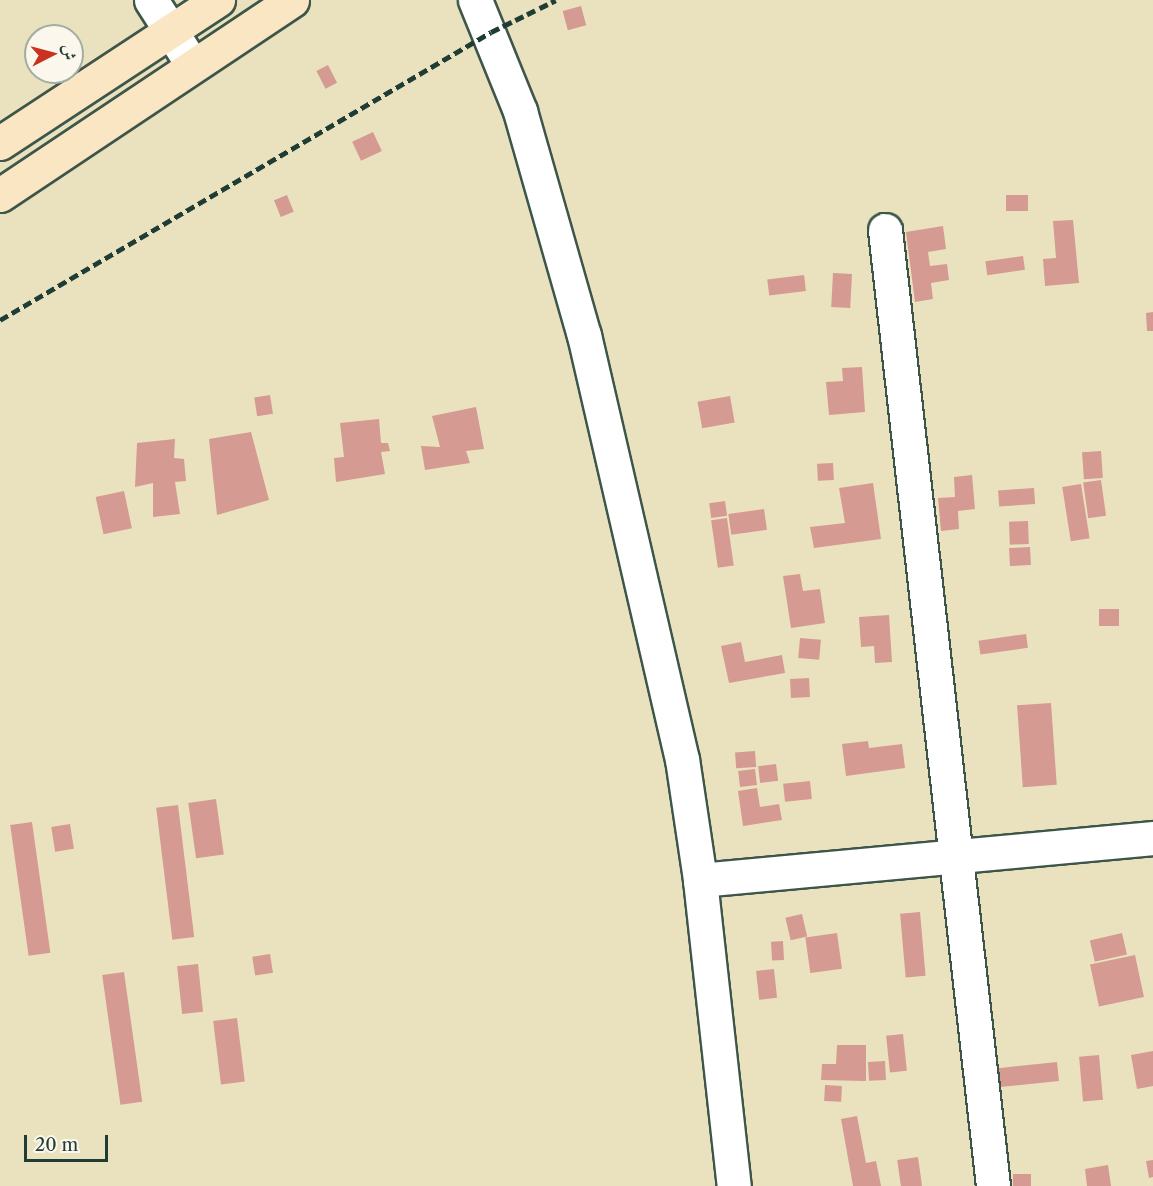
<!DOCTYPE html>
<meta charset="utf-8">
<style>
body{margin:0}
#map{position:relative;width:1153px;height:1186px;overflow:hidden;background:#eae2bf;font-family:"Libre Caslon Text",Amiri,serif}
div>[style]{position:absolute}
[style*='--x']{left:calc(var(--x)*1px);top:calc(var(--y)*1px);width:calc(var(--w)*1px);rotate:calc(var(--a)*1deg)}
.building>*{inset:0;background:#d59a91;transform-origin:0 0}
.roads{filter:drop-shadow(2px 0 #3d5649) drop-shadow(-2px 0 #3d5649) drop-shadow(0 2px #3d5649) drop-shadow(0 -2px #3d5649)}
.minor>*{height:33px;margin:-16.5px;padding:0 16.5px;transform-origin:16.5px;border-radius:16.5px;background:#fff}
.tertiary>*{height:33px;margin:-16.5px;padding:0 16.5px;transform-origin:16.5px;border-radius:16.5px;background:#fff}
.secondary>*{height:33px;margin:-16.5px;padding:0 16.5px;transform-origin:16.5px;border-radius:16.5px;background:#fbe6c4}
.rail>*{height:4.5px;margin-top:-2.25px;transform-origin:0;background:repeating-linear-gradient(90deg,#1f3d34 0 9px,transparent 0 13.5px)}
span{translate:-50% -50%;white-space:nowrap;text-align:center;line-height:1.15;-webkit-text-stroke:5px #fbf7ec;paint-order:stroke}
.north{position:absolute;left:24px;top:24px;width:60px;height:60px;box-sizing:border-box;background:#fbf7ec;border:2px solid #a3ada2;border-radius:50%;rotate:84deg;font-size:16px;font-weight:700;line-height:24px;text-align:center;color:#1f3d34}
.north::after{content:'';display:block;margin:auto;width:21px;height:27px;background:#c8321e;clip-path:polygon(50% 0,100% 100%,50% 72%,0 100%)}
.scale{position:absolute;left:24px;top:1135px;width:84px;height:27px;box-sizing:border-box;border:3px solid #1f3d34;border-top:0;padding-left:8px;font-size:18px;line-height:21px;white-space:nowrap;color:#1f3d34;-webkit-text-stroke:4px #fbf7ec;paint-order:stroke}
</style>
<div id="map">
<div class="building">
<div style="left:581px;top:6px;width:20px;height:19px;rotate:75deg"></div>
<div style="left:328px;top:65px;width:20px;height:13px;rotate:63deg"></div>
<div style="left:373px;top:132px;width:21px;height:23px;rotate:65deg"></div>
<div style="left:287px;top:195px;width:18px;height:14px;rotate:68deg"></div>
<div style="left:1006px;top:195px;width:22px;height:16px"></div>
<div style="clip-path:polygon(1073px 220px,1079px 283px,1045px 286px,1043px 259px,1056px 258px,1053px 221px)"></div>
<div style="clip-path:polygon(943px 226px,946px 249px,928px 252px,930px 266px,947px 264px,949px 280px,931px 283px,933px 299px,915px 302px,906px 232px)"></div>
<div style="left:1023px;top:256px;width:14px;height:38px;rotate:82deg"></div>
<div style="left:833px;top:273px;width:19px;height:34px;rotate:3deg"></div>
<div style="left:804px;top:275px;width:16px;height:37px;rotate:83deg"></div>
<div style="clip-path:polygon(1153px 312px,1153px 331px,1147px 331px,1146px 313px)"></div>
<div style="clip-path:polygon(862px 367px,865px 412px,829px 415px,826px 382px,843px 381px,842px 368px)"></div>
<div style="left:270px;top:395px;width:19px;height:16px;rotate:81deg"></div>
<div style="left:730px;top:396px;width:27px;height:33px;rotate:80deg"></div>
<div style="clip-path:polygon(476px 407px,484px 449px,466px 451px,470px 463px,425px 470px,421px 446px,440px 447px,432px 416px)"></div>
<div style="clip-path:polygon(379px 419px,381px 443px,388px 443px,390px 451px,381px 452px,385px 474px,336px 482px,334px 458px,344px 457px,340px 423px)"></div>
<div style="clip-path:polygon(251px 432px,269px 500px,217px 515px,209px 439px)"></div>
<div style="clip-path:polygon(175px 439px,174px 458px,184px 459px,186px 481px,175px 482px,180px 514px,153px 517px,153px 483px,135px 487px,137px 443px)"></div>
<div style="left:1101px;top:451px;width:27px;height:19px;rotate:86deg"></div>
<div style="left:833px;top:463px;width:17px;height:16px;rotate:87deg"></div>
<div style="clip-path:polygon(972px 475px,975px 509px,958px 511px,959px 529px,941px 531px,938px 498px,955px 497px,954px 477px)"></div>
<div style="left:1101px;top:480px;width:36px;height:18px;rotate:82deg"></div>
<div style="clip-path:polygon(873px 483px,881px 539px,814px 548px,810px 527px,845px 523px,839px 488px)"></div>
<div style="left:1081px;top:484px;width:55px;height:19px;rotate:81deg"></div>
<div style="left:1034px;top:488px;width:16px;height:36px;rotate:86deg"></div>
<div style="left:124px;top:491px;width:38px;height:29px;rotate:78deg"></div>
<div style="left:725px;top:501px;width:15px;height:16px;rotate:82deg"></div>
<div style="left:764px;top:509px;width:21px;height:36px;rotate:82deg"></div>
<div style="left:727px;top:518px;width:48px;height:16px;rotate:82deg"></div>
<div style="left:1028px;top:521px;width:23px;height:19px;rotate:88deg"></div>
<div style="left:1030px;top:547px;width:18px;height:21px;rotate:87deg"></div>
<div style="clip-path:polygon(800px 574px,803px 591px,820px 589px,825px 623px,791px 628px,783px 576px)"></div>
<div style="left:1099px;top:609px;width:20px;height:17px"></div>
<div style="clip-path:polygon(889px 615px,892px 662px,875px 663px,874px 646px,861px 647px,859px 617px)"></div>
<div style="left:1026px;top:634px;width:14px;height:48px;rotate:82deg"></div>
<div style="left:800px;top:638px;width:21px;height:20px;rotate:5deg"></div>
<div style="clip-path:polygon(741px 642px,745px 662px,782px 655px,785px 673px,729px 683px,721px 646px)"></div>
<div style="left:809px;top:678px;width:19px;height:19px;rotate:87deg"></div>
<div style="left:1051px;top:703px;width:82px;height:34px;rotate:86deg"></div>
<div style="clip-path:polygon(868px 741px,869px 748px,902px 744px,905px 768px,846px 776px,842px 744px)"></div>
<div style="left:755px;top:751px;width:16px;height:20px;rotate:86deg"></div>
<div style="left:776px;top:764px;width:17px;height:18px;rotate:83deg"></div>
<div style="left:755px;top:769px;width:16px;height:17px;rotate:83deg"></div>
<div style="left:810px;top:781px;width:18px;height:27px;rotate:84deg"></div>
<div style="clip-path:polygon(757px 788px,760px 807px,779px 804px,782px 820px,743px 826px,738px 791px)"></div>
<div style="left:216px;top:799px;width:56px;height:28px;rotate:82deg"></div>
<div style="left:178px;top:805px;width:133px;height:22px;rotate:83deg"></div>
<div style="left:32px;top:822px;width:132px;height:22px;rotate:82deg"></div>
<div style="left:70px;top:824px;width:25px;height:19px;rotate:81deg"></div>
<div style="left:920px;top:912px;width:64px;height:20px;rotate:85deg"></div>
<div style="left:802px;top:914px;width:23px;height:17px;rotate:77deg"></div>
<div style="left:837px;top:933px;width:36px;height:32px;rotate:82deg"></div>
<div style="left:1122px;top:933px;width:22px;height:33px;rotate:77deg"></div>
<div style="left:783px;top:941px;width:19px;height:12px;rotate:87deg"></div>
<div style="left:270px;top:954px;width:19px;height:18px;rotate:81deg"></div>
<div style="left:1135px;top:955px;width:43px;height:46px;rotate:78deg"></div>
<div style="left:198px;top:964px;width:48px;height:21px;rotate:84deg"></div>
<div style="left:774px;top:969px;width:29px;height:18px;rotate:84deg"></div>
<div style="left:124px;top:972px;width:131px;height:22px;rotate:82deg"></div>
<div style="left:237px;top:1018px;width:64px;height:24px;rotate:83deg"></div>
<div style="left:903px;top:1034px;width:37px;height:17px;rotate:84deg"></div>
<div style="clip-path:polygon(837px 1045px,866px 1045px,866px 1081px,821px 1080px,822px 1064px,836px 1064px)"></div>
<div style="clip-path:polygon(1153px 1051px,1153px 1086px,1137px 1089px,1131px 1055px)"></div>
<div style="left:1099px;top:1055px;width:45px;height:20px;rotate:85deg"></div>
<div style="left:885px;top:1061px;width:19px;height:17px;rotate:87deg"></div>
<div style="left:1057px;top:1062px;width:19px;height:59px;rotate:84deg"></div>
<div style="left:825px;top:1085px;width:17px;height:16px;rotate:3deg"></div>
<div style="clip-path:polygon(857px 1116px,866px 1163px,876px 1161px,881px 1186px,853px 1186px,841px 1119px)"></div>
<div style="left:918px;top:1157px;width:29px;height:21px;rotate:82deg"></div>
<div style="clip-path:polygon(1153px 1160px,1153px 1177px,1149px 1178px,1146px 1161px)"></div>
<div style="clip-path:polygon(1108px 1165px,1111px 1186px,1087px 1186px,1085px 1169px)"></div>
<div style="left:1031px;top:1174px;width:12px;height:18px;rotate:90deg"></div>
</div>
<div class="roads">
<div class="minor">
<div style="--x:151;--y:0;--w:76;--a:57.4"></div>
<div style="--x:885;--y:230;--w:962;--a:83.55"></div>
<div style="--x:700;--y:880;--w:455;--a:-5.3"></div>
</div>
<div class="tertiary">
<div style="--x:475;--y:0;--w:120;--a:67.9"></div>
<div style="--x:520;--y:111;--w:233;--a:74.1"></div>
<div style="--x:584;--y:335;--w:435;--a:77"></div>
<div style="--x:682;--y:759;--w:122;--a:81.5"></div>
<div style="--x:700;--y:880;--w:308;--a:83.7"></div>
</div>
<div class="secondary">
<div style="--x:0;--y:143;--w:261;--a:-33.3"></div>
<div style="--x:0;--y:195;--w:351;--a:-33.7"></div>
</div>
</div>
<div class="rail">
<div style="--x:0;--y:320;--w:569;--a:-30.39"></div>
<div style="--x:491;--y:32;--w:72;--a:-26.2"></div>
</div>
<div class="north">ش</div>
<div class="scale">20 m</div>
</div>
